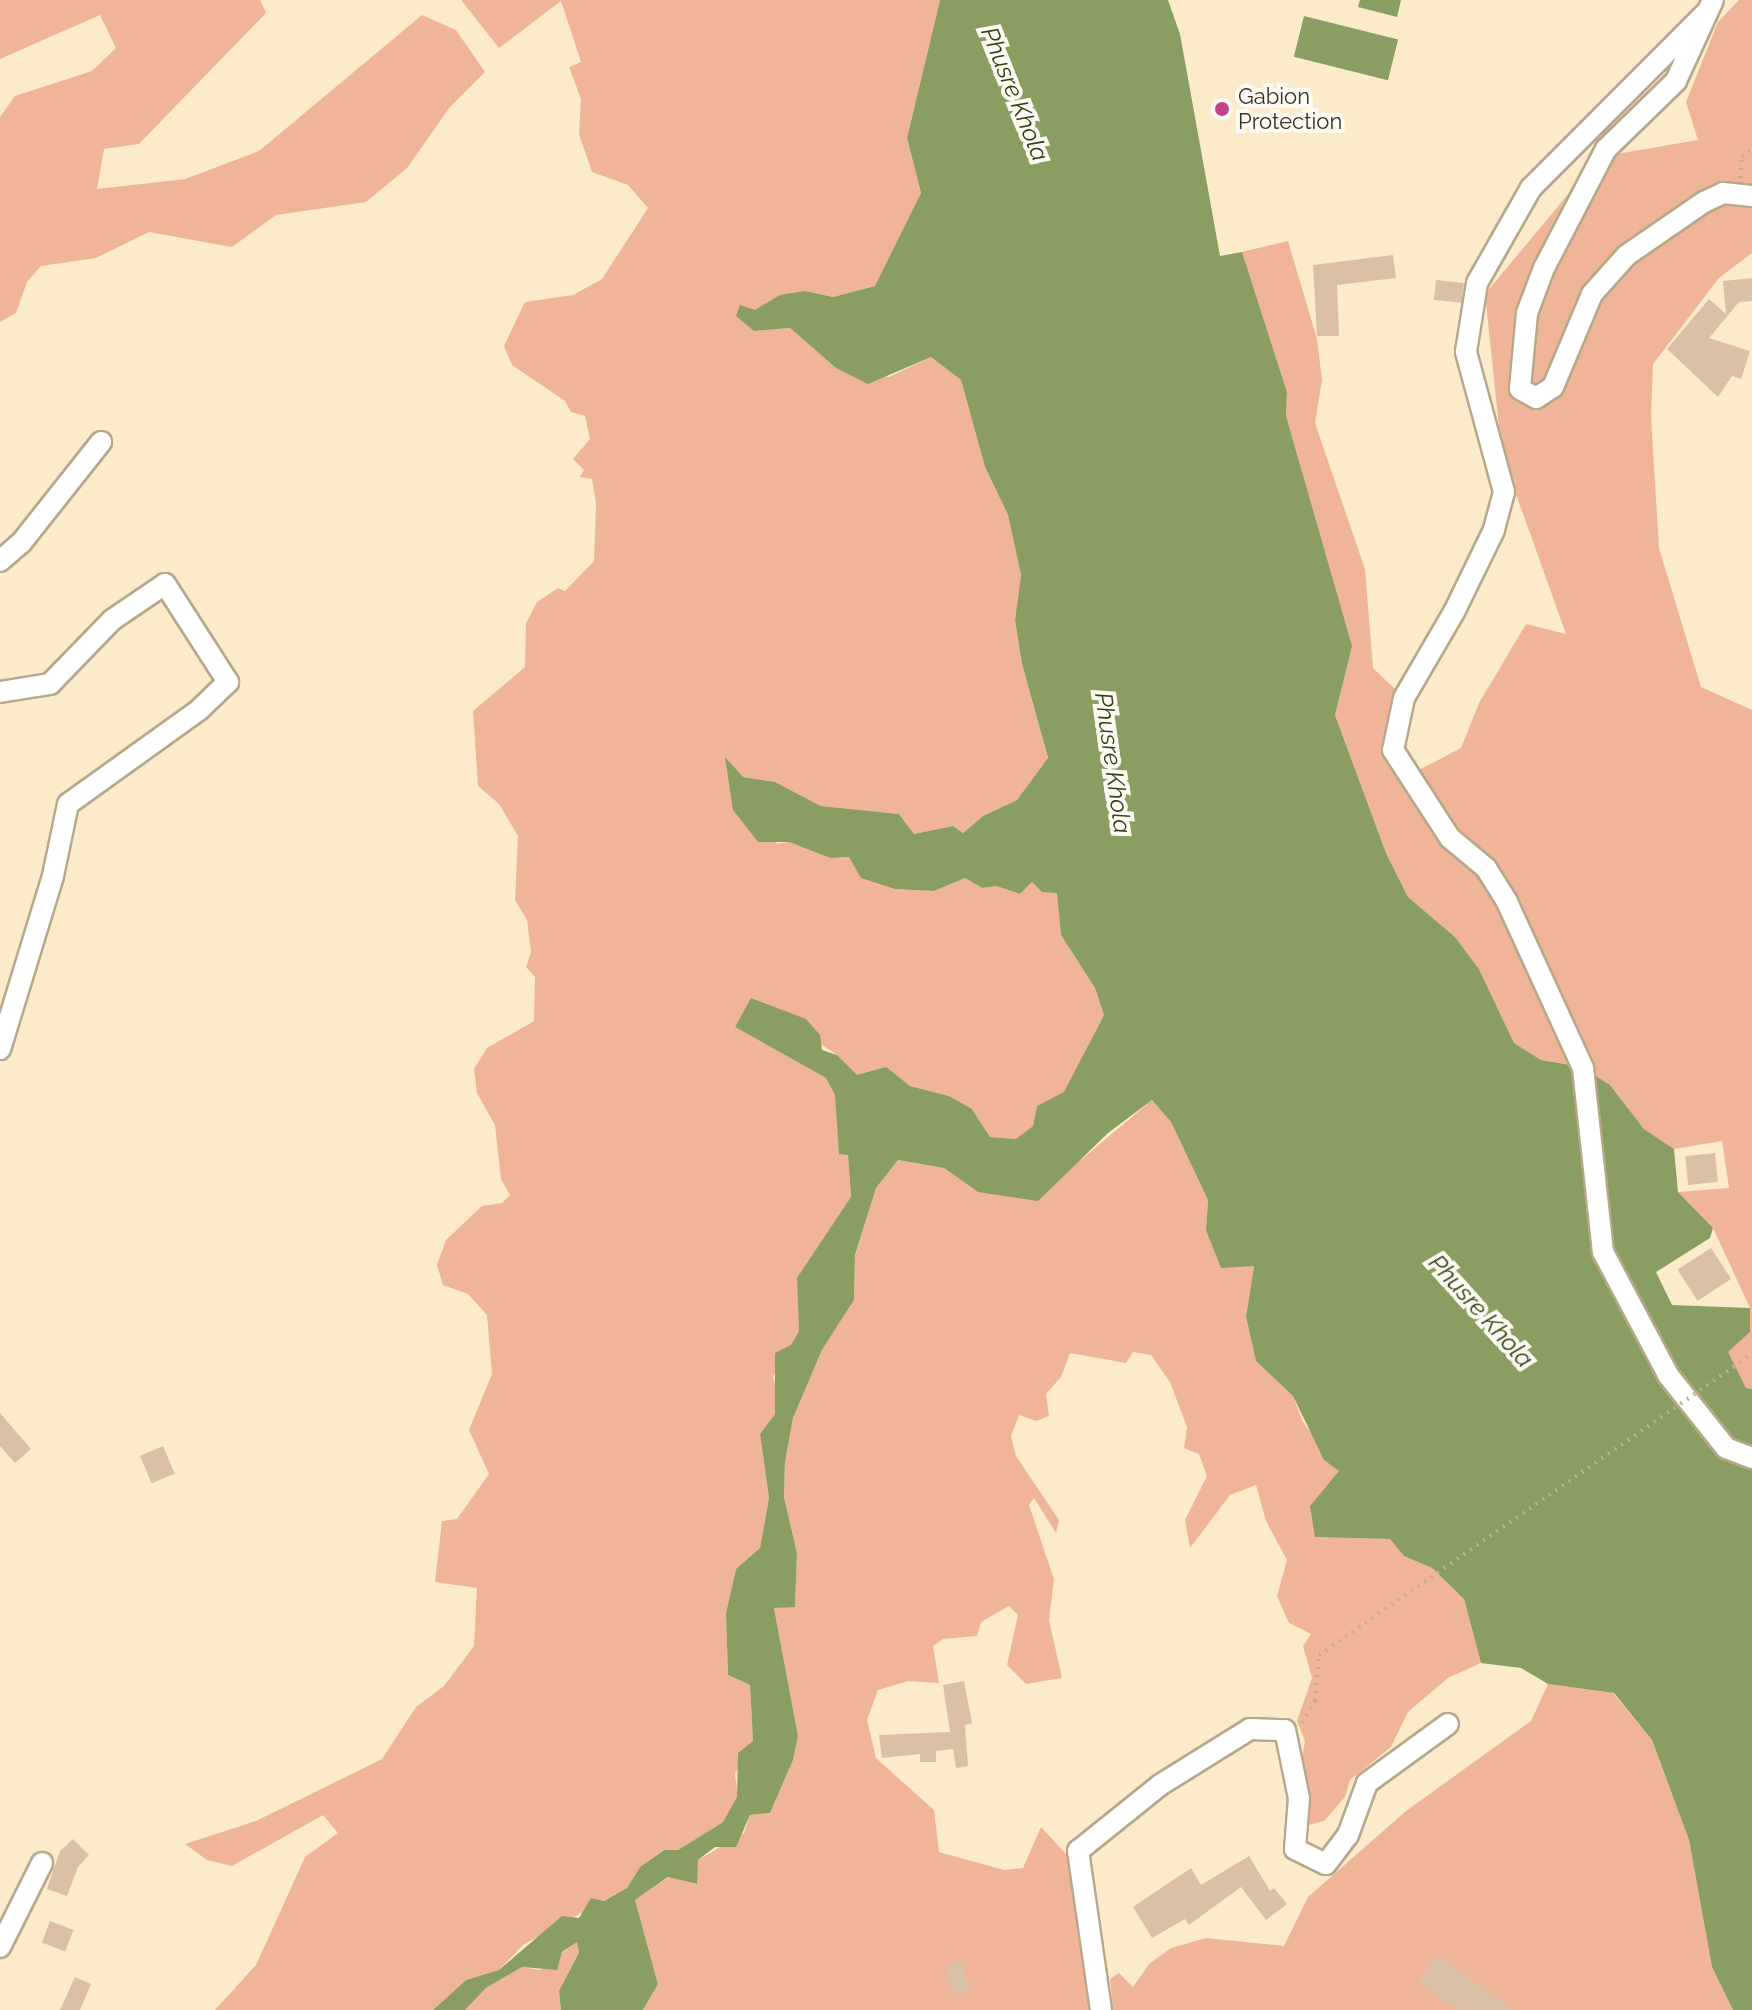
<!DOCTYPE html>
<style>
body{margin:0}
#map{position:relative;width:1752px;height:2010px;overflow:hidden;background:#fbebcb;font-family:Raleway,sans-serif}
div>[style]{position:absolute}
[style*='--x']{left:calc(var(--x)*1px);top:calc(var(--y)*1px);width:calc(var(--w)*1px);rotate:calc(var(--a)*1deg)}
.green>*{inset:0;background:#f0b598}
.water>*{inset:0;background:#8a9e61;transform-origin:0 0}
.building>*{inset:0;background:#dac0a7;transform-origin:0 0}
.path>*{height:4px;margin-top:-2px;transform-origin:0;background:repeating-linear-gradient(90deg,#bcaf95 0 2px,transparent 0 8px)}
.roads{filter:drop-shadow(2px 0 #b7a88a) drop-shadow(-2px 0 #b7a88a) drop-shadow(0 2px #b7a88a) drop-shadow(0 -2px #b7a88a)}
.minor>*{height:20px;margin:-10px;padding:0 10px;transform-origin:10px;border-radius:10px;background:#fff}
.path-bridge>*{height:4px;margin-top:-2px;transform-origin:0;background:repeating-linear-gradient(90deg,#bcaf95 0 2px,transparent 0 8px)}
.dots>*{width:22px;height:22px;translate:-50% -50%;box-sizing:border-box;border:4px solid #fdfaf3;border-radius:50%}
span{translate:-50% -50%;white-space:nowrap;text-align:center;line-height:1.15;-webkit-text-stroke:8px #fdfaf3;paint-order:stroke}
.poi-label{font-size:22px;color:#393326}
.left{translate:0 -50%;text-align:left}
.water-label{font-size:24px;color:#334011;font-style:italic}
</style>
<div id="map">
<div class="green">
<div style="clip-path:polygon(0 0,260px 0,266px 13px,139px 144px,104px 149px,97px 189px,185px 179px,259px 151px,422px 15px,456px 30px,485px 72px,450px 107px,407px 168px,366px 202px,276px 215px,232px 247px,149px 232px,96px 258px,41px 266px,27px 282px,16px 313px,0 322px,0 117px,15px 96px,92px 71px,116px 48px,100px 15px,0 59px)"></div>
<div style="clip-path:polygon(461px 0,940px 0,907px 138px,921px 193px,892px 257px,875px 286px,833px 297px,805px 291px,755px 310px,754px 331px,790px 328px,836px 368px,889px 377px,931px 357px,961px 380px,985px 467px,1008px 515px,1021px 575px,1015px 620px,1022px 664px,1048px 759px,1017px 800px,983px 816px,963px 833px,953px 826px,914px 834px,899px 814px,821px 806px,775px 782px,743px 777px,777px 844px,789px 842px,830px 858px,849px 857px,895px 889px,934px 891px,965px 878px,982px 888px,996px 886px,1020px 894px,1032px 882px,1058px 893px,1061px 935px,1095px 988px,1104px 1015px,1064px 1093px,1037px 1106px,1033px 1126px,1017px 1139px,990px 1137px,972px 1109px,949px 1096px,910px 1086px,891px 1074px,857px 1076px,837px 1055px,752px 998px,735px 1027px,826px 1078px,836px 1095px,839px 1154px,848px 1154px,851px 1198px,798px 1278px,799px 1332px,773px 1377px,778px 1396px,775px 1414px,760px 1434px,769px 1498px,760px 1548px,736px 1569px,726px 1613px,728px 1675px,750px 1685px,753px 1742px,735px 1774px,738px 1796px,723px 1822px,678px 1850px,663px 1850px,640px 1867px,627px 1888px,523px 1945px,499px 1970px,466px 1980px,433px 2010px,215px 2010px,256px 1965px,305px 1857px,338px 1833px,323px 1815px,232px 1866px,207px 1860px,185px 1844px,256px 1821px,382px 1759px,416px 1707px,444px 1686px,474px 1646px,477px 1588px,435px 1582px,442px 1521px,457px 1519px,489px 1474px,469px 1430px,492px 1374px,487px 1315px,468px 1294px,443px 1285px,437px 1265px,446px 1240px,482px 1206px,502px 1203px,510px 1195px,501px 1179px,495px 1125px,477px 1093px,474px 1069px,487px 1048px,534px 1021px,535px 977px,526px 967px,531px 952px,527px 920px,515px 900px,518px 836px,499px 804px,478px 786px,473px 711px,525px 667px,526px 623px,537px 602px,558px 588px,565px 591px,594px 561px,596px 504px,592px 479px,580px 477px,584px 470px,573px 459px,590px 439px,585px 416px,571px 412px,565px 401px,512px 365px,504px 346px,525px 302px,573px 295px,602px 279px,648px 208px,628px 185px,592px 172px,579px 134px,581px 99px,569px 67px,581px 62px,561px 1px,499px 48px)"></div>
<div style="clip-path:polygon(1739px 0,1752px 0,1752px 253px,1719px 278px,1653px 364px,1651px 416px,1659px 548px,1701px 687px,1752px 710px,1752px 1389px,1746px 1388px,1727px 1352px,1750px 1332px,1750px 1308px,1713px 1228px,1678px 1192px,1729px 1188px,1722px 1141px,1674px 1149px,1644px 1129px,1610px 1085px,1582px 1067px,1541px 1060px,1514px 1043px,1479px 969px,1455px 937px,1408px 897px,1386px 853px,1335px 715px,1351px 646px,1286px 416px,1287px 392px,1242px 252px,1288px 241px,1317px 339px,1322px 380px,1315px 423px,1365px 569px,1373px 668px,1396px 690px,1391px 714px,1400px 780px,1461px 748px,1479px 703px,1526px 624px,1566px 634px,1502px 455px,1485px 294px,1599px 157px,1698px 140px,1686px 102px,1718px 22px)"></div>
<div style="clip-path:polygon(1152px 1100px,1171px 1122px,1208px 1200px,1206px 1230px,1254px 1266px,1246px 1317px,1256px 1361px,1293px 1396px,1303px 1422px,1339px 1471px,1315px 1537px,1391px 1539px,1404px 1556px,1432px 1568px,1464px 1599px,1481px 1663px,1448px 1678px,1408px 1712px,1391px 1747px,1350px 1780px,1345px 1797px,1324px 1821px,1309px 1825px,1301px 1765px,1305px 1741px,1297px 1721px,1312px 1678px,1303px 1646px,1311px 1634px,1289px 1623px,1277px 1596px,1287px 1560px,1266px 1521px,1256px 1485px,1230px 1495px,1190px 1548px,1185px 1520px,1207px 1476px,1199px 1454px,1184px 1448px,1187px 1427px,1170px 1382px,1151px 1355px,1133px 1352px,1126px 1363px,1070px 1353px,1061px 1377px,1046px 1394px,1049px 1416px,1036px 1421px,1019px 1415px,1011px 1436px,1016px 1456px,1059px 1520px,1056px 1533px,1034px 1498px,1029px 1505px,1054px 1579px,1049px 1620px,1062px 1678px,1026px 1684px,1007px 1665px,1018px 1615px,1009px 1606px,981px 1622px,977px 1636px,943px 1639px,933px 1646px,939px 1683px,908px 1681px,878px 1690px,867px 1720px,876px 1758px,934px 1810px,939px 1852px,1004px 1870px,1023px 1868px,1041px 1827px,1066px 1854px,1082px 1907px,1093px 2010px,643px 2010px,658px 1984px,635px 1900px,669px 1877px,696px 1884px,698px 1860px,744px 1833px,750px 1815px,770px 1813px,793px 1760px,798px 1736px,774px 1608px,795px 1606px,797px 1553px,784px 1497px,785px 1462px,793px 1418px,822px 1350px,854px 1300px,855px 1256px,876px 1188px,898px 1160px,944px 1168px,978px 1192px,1082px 1159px)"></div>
<div style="clip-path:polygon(1548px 1684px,1613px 1693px,1652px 1740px,1689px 1840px,1712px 1967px,1733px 2010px,1113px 2010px,1110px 1979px,1119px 1973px,1133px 1987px,1149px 1964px,1171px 1948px,1206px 1938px,1284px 1946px,1308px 1897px,1406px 1811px,1531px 1721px)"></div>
<div style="clip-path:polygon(578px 1941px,579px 1951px,559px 1991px,561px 2010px,465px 2010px,486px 1988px,522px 1967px,540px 1970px)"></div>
</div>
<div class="water">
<div style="clip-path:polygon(940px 0,1168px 0,1180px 34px,1220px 256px,1242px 252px,1287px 392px,1286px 416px,1352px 646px,1335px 715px,1386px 853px,1408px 897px,1455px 937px,1479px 969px,1514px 1043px,1541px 1060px,1582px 1067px,1610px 1085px,1644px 1129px,1674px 1149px,1678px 1192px,1713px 1228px,1710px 1238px,1656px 1272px,1672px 1305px,1750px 1308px,1750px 1332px,1728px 1352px,1746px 1388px,1752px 1389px,1752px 2010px,1733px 2010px,1712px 1967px,1689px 1840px,1652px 1740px,1614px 1693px,1548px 1684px,1521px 1668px,1481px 1663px,1464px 1599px,1432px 1568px,1404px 1556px,1390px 1539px,1315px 1537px,1310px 1506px,1339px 1471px,1324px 1460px,1293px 1396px,1256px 1361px,1246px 1317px,1254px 1266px,1221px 1268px,1206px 1230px,1208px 1200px,1171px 1122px,1152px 1100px,1108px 1133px,1038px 1201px,978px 1192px,944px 1168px,898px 1160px,876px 1188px,855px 1255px,854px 1300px,822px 1350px,793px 1418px,785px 1462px,784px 1497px,797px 1553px,795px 1607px,774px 1608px,798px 1736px,793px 1760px,770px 1813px,750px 1815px,736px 1847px,715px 1847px,698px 1860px,697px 1884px,668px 1877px,635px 1900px,658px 1984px,643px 2010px,561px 2010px,559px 1991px,579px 1952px,577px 1942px,562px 1952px,557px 1970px,522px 1967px,486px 1988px,465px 2010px,433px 2010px,466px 1980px,499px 1970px,562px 1916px,579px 1918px,591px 1898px,604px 1901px,627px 1888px,640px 1867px,664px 1850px,678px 1850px,723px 1822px,737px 1797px,738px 1753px,753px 1741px,750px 1685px,728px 1675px,726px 1613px,736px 1569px,760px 1548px,769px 1498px,760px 1434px,775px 1414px,775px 1353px,791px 1345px,799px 1331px,797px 1278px,851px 1197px,848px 1155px,839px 1154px,835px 1095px,826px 1078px,735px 1027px,751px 998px,806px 1019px,820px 1035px,822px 1050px,837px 1055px,857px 1075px,886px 1067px,910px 1086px,949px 1096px,972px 1109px,990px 1137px,1016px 1139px,1033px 1126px,1037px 1106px,1064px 1092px,1104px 1015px,1095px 988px,1061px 935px,1057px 893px,1042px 892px,1032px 882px,1020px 894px,996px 886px,982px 888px,965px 878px,934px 891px,895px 889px,861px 878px,849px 857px,830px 858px,789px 842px,758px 842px,733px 810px,725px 757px,743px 777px,775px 782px,821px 806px,899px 814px,914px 834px,953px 826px,963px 833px,983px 816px,1017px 800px,1048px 758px,1022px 664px,1015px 620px,1021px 575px,1008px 515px,985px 467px,961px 380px,931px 357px,868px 384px,836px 368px,790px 328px,754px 331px,736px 316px,740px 305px,755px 310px,780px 295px,805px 291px,833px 297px,875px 286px,921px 193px,907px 138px)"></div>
<div style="clip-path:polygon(1360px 0,1401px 0,1397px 17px,1358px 7px)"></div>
<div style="left:1304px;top:16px;width:97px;height:42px;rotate:14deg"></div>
</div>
<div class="building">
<div style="clip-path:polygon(1393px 255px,1396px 278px,1337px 285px,1339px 336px,1317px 336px,1313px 265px)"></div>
<div style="clip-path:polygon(1752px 278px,1752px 301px,1739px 302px,1709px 338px,1750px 351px,1741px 379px,1732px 376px,1718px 397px,1667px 349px,1709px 299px,1726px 314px,1723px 281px)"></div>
<div style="left:1436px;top:280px;width:28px;height:20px;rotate:6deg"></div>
<div style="left:1715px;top:1153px;width:29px;height:30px;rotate:84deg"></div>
<div style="left:1711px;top:1248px;width:37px;height:40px;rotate:57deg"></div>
<div style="clip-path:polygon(0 1413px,31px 1449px,15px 1463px,0 1446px)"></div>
<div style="left:163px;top:1446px;width:30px;height:25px;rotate:67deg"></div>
<div style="clip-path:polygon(964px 1681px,972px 1723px,965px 1725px,968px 1766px,956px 1768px,953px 1749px,936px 1751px,936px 1762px,920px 1762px,920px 1754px,882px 1758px,879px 1735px,950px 1732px,943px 1685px)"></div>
<div style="clip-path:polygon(73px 1839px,89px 1855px,78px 1867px,67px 1896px,47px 1889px,60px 1851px)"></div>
<div style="clip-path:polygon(1249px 1856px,1270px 1891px,1274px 1888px,1287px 1904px,1266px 1920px,1241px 1887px,1189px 1925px,1185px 1919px,1152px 1938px,1133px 1907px,1191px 1868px,1201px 1885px)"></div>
<div style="left:50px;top:1921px;width:25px;height:23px;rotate:21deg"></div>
<div style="clip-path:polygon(1437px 1955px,1514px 2010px,1458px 2010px,1418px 1982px)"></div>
<div style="left:962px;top:1961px;width:30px;height:17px;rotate:75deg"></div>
<div style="clip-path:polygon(75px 1977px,91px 1984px,80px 2010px,60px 2010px)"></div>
</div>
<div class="path">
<div style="--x:1740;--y:178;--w:21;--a:-85"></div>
<div style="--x:1742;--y:157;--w:13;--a:-39"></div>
<div style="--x:1302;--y:1723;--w:26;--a:-59"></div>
<div style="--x:1315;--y:1701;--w:46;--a:-85"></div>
</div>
<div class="roads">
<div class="minor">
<div style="--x:1713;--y:0;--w:89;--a:114.6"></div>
<div style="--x:1676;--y:81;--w:98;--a:135.8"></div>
<div style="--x:1606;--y:149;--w:134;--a:117.5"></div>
<div style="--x:1544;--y:268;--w:48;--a:110.7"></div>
<div style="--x:1527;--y:313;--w:76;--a:95.3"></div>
<div style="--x:1520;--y:389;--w:18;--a:29"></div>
<div style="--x:1536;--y:398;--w:20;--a:-33"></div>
<div style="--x:1553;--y:387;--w:101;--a:-67.2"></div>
<div style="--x:1592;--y:294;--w:52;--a:-48.1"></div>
<div style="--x:1627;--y:255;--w:93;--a:-34.5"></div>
<div style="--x:1704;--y:202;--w:21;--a:-25"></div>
<div style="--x:1723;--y:193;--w:29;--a:6"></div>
<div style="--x:1705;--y:14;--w:246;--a:135"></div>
<div style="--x:1531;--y:188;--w:109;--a:119.6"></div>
<div style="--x:1477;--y:283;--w:70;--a:99.1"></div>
<div style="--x:1466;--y:352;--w:145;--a:74.8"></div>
<div style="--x:1504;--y:492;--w:39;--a:105"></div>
<div style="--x:1494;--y:530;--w:91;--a:116"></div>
<div style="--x:1454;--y:612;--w:99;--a:120.2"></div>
<div style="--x:1404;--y:698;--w:53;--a:101.9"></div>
<div style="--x:1393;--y:750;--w:105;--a:57.1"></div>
<div style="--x:1450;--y:838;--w:47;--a:39.8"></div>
<div style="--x:1486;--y:868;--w:40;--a:58"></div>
<div style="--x:1507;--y:902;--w:183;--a:65.4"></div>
<div style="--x:1583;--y:1068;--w:185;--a:83.8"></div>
<div style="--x:1603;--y:1252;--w:139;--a:62.1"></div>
<div style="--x:1668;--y:1375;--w:93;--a:51.5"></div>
<div style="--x:1726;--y:1448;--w:28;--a:21"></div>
<div style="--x:0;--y:561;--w:28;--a:-41"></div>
<div style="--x:21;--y:543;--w:129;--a:-51.6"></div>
<div style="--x:0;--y:692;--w:51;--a:-9.1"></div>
<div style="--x:50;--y:684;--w:89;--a:-45.9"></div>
<div style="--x:112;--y:620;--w:64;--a:-34.2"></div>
<div style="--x:165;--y:584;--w:117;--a:57.3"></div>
<div style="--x:228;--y:682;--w:40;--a:136"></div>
<div style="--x:199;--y:710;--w:161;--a:144.3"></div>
<div style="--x:68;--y:804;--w:74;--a:101.8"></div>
<div style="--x:53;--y:876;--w:181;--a:107"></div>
<div style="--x:0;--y:1947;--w:94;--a:-63.4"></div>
<div style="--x:1101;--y:2010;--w:161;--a:-98.2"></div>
<div style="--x:1078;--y:1851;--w:105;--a:-38.8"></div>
<div style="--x:1160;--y:1785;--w:106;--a:-31.9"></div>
<div style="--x:1250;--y:1729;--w:35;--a:2"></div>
<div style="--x:1285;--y:1730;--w:69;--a:78.4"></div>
<div style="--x:1299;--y:1798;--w:51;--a:94.5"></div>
<div style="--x:1295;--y:1849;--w:34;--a:26"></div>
<div style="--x:1326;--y:1864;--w:36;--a:-53"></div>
<div style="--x:1348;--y:1835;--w:55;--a:-69.9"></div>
<div style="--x:1367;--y:1783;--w:100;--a:-36.1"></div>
</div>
</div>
<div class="path-bridge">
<div style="--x:1319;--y:1655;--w:527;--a:-34.81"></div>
</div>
<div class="dots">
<div style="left:1222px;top:109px;background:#c3428c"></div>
</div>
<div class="poi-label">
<span class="left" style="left:1238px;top:109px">Gabion<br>Protection</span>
</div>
<div class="water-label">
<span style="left:1015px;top:94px;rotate:68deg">Phusre Khola</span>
<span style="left:1113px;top:763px;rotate:82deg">Phusre Khola</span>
<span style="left:1481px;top:1311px;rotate:48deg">Phusre Khola</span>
</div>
</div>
